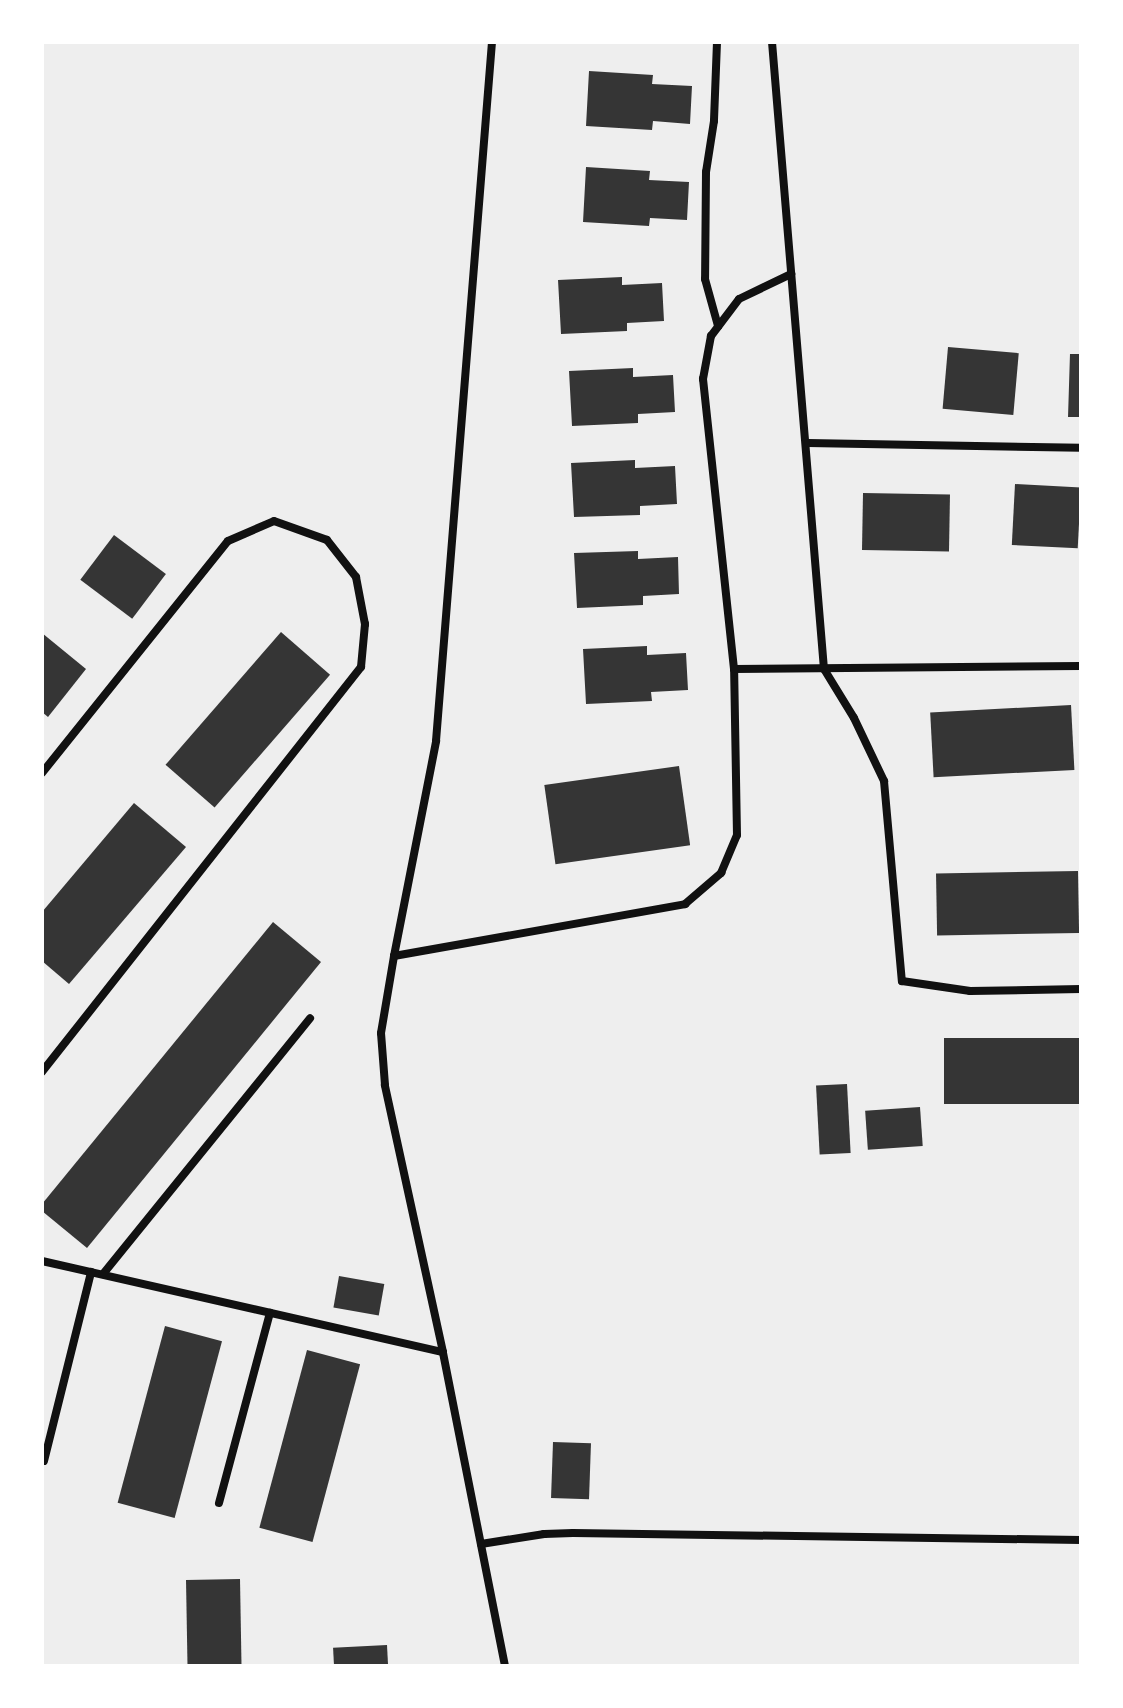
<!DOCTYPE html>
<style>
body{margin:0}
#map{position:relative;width:1123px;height:1708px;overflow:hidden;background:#fff;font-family:Ubuntu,sans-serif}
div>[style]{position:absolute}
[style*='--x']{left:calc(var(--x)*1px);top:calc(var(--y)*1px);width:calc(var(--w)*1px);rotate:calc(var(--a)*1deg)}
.green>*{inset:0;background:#eee;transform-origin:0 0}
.building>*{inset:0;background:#353535;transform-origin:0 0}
.minor>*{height:8px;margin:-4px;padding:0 4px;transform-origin:4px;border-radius:4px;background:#111}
span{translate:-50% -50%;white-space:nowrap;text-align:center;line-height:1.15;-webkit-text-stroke:8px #fff;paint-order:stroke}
.frame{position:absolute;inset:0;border:44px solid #fff;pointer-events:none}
</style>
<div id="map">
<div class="green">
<div style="left:42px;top:42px;width:1039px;height:1624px"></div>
</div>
<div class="building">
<div style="clip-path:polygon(589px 71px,653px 75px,652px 84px,692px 86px,690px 124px,653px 121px,652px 130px,586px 126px)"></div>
<div style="clip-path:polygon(586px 167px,650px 171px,649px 180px,689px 182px,687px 220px,650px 218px,649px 226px,583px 222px)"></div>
<div style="clip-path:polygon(622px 277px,622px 285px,662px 283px,664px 321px,627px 323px,627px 331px,561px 334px,558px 280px)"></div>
<div style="left:948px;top:347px;width:71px;height:62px;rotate:5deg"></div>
<div style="clip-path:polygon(1070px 354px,1081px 354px,1081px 417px,1068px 417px)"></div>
<div style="clip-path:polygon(633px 368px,633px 377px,673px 375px,675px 412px,638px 414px,638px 423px,572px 426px,569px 371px)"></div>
<div style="clip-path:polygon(635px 460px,635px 468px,675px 466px,677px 504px,640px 506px,640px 515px,574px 517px,571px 463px)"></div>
<div style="left:1015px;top:484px;width:66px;height:61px;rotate:3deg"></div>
<div style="left:863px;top:493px;width:87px;height:57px;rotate:1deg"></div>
<div style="left:114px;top:535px;width:65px;height:56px;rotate:37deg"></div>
<div style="clip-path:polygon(638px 551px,638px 559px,678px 557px,679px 594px,643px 596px,643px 605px,577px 608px,574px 553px)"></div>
<div style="left:281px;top:632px;width:65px;height:176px;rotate:41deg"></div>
<div style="clip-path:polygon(42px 633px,86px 669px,48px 717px,42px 712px)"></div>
<div style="clip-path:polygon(647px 646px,647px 655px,686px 653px,688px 690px,651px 692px,652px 701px,586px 704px,583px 649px)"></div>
<div style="left:1071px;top:705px;width:65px;height:141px;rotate:87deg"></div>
<div style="left:679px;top:766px;width:80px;height:136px;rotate:82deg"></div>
<div style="clip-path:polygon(134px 803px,186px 847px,69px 984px,42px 961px,42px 912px)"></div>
<div style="left:1078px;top:871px;width:62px;height:142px;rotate:89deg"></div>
<div style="clip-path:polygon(273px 922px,321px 962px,87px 1248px,42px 1211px,42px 1204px)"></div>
<div style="left:1081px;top:1038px;width:66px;height:137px;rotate:90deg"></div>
<div style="left:847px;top:1084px;width:69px;height:31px;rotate:87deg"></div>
<div style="left:920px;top:1107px;width:39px;height:55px;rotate:86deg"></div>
<div style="left:339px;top:1276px;width:46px;height:32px;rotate:10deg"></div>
<div style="left:165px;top:1326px;width:59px;height:183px;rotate:15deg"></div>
<div style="left:307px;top:1350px;width:55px;height:184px;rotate:15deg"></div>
<div style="left:553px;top:1442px;width:38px;height:56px;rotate:2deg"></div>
<div style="left:240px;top:1579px;width:87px;height:54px;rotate:89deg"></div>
<div style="left:387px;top:1645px;width:21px;height:54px;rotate:87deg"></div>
</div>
<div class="minor">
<div style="--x:717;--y:42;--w:79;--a:92.2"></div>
<div style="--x:714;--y:121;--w:52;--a:98.9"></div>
<div style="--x:706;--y:172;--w:107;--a:90.5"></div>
<div style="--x:705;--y:279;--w:49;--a:74.5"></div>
<div style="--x:772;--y:42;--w:629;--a:85.26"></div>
<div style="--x:824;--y:669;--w:57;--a:58.5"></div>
<div style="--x:854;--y:718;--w:70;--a:64.5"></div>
<div style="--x:884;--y:781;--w:201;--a:84.9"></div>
<div style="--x:902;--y:981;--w:69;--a:8.4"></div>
<div style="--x:970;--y:991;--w:111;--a:-1"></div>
<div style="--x:808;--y:443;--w:273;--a:1"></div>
<div style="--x:734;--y:669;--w:347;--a:-0.5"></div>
<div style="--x:42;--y:773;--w:297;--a:-51.3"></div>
<div style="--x:228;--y:541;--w:50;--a:-23.5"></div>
<div style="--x:274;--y:521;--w:56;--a:19.7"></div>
<div style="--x:327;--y:540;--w:47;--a:51.9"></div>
<div style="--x:356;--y:577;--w:48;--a:79.2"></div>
<div style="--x:365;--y:624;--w:43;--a:95.3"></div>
<div style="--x:361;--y:667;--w:516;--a:128.23"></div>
<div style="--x:394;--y:956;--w:219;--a:-78.9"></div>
<div style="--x:436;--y:741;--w:701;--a:-85.42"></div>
<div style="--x:42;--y:1261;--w:411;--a:12.8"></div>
<div style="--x:103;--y:1274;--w:329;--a:-51"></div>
<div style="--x:44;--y:1461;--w:195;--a:-76"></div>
<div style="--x:219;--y:1503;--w:197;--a:-75"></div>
<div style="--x:481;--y:1544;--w:64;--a:-9"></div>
<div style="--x:544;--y:1534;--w:29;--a:-2"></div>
<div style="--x:573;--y:1533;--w:508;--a:0.79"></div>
<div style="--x:505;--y:1666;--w:320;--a:-101.2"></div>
<div style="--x:443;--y:1352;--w:273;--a:-102.3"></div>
<div style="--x:385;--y:1085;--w:52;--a:-94.4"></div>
<div style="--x:381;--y:1033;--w:78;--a:-80.4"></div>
<div style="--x:394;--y:956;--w:296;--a:-10.1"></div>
<div style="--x:685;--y:904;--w:48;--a:-40.7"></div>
<div style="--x:721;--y:873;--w:41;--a:-67.2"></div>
<div style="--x:737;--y:835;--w:166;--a:-91"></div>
<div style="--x:734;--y:669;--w:292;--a:-96.1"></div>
<div style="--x:703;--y:379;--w:44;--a:-79.5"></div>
<div style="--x:711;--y:336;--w:46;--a:-52.9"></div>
<div style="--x:739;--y:299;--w:58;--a:-25.7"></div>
</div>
<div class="frame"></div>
</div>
